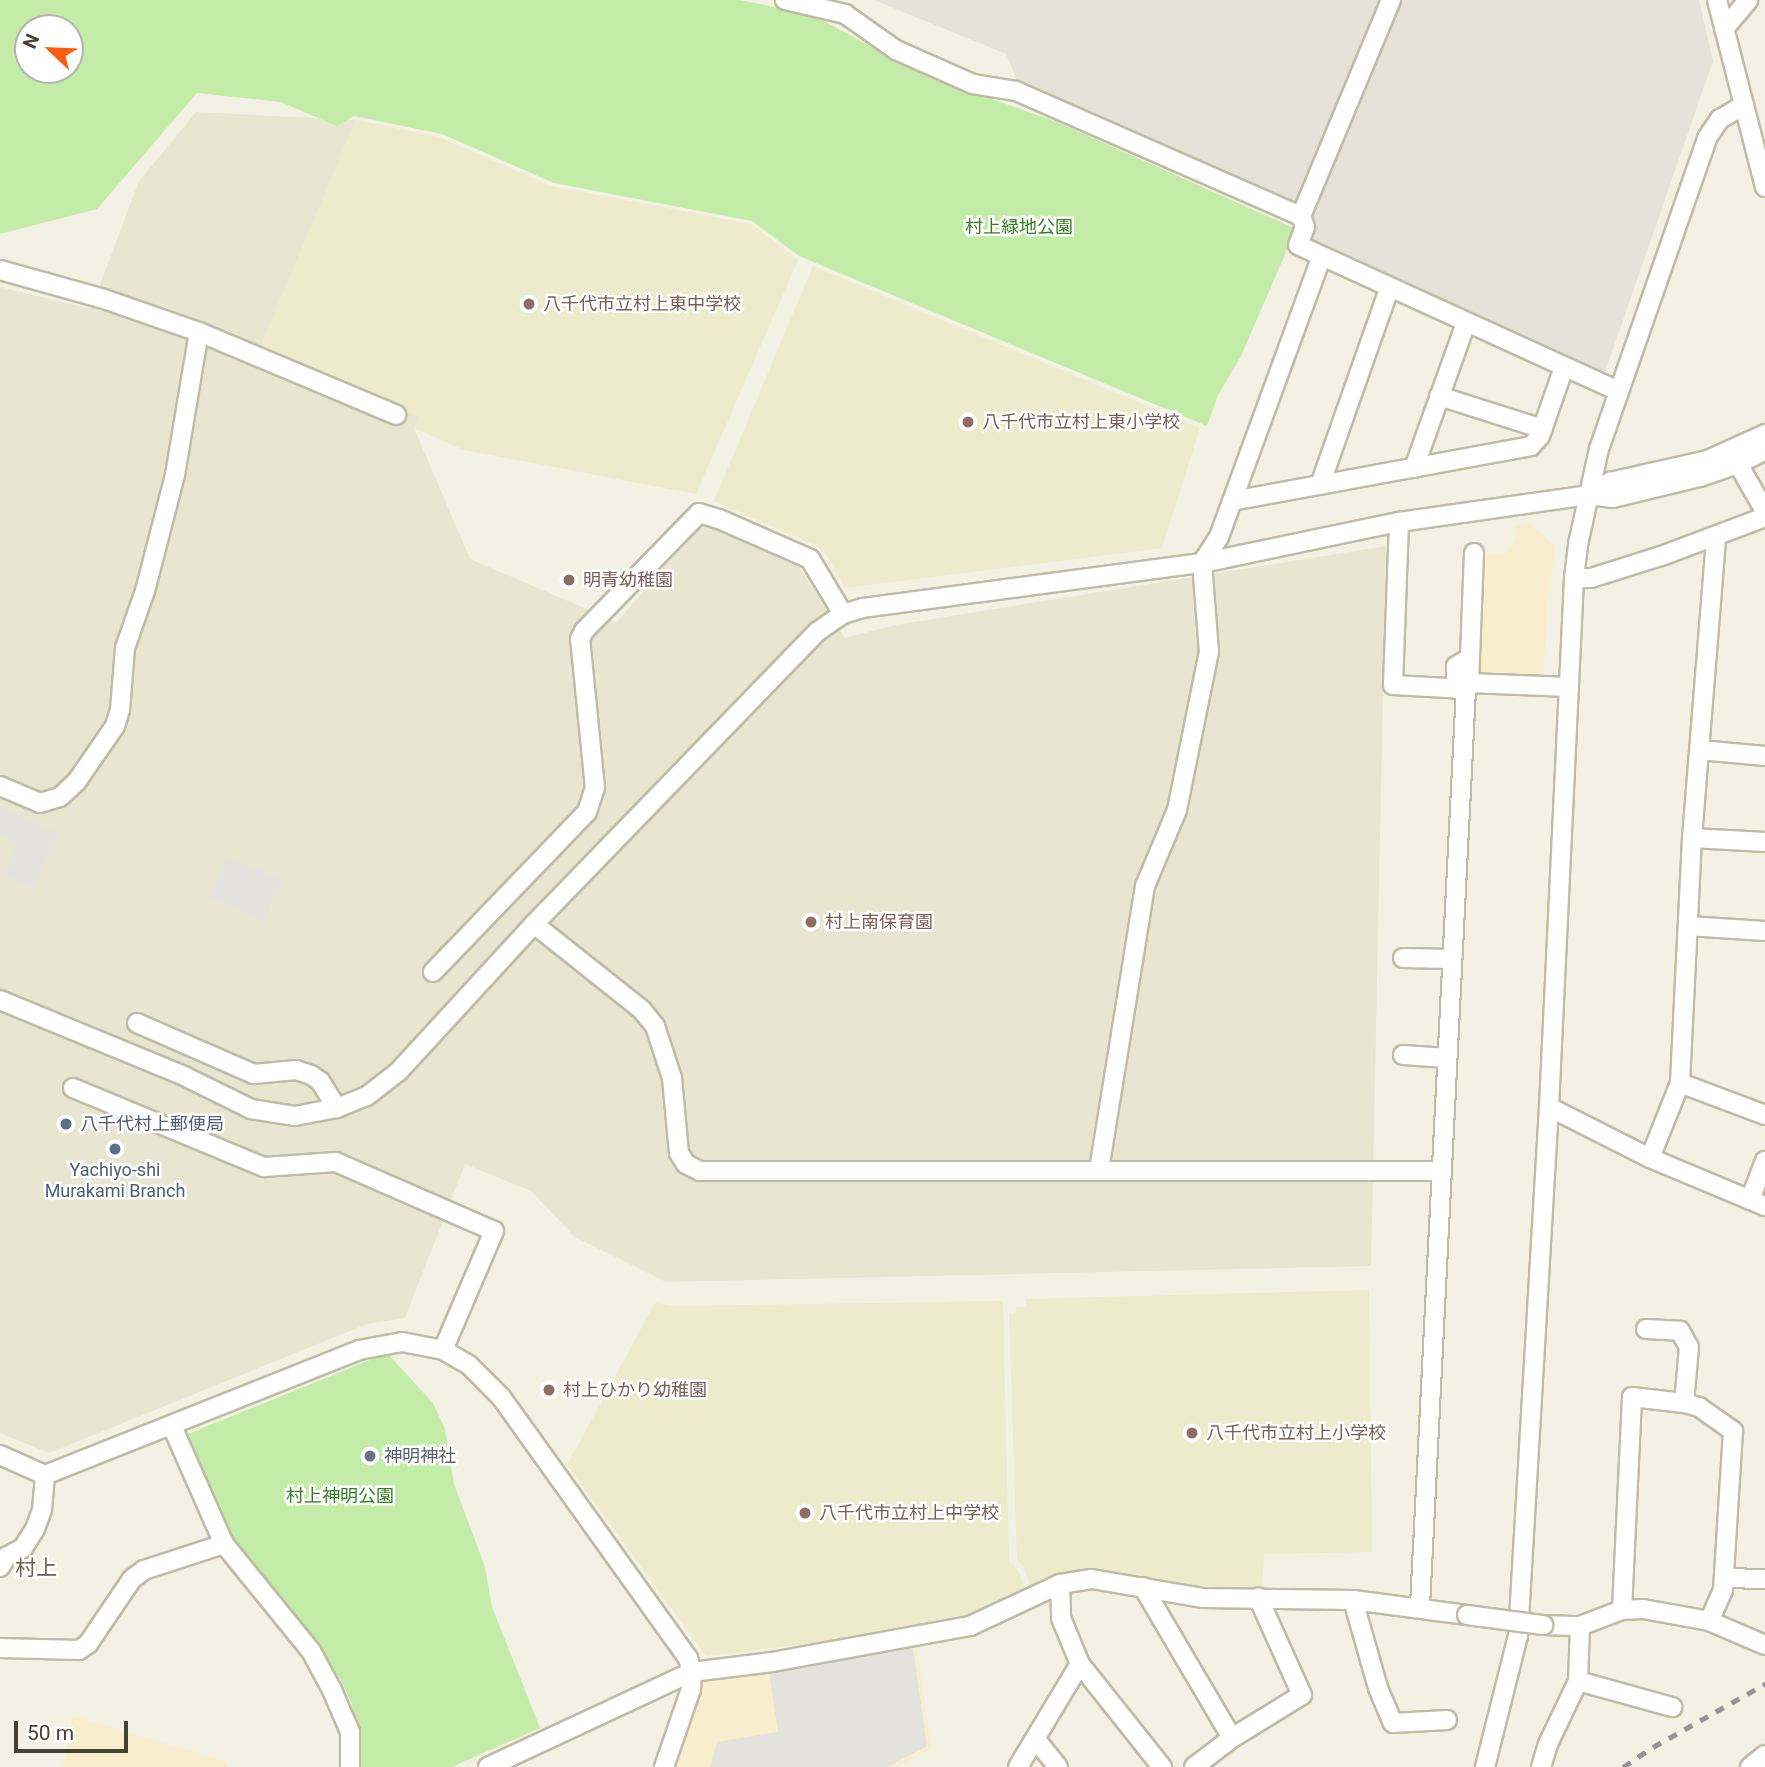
<!DOCTYPE html>
<meta charset="utf-8">
<style>
body{margin:0}
#map{position:relative;width:1765px;height:1767px;overflow:hidden;background:#f3f1e3;font-family:Roboto,"Noto Sans JP",sans-serif}
div>[style]{position:absolute}
[style*='--x']{left:calc(var(--x)*1px);top:calc(var(--y)*1px);width:calc(var(--w)*1px);rotate:calc(var(--a)*1deg)}
.residential>*{inset:0;background:#e8e5d1}
.commercial>*{inset:0;background:#f8edcc}
.industrial>*{inset:0;background:#e5e2d9}
.education>*{inset:0;background:#eeeacc}
.green>*{inset:0;background:#c2eca8}
.parking>*{inset:0;background:#e3e2dc;transform-origin:0 0}
.roads{filter:drop-shadow(2px 0 #c0bba5) drop-shadow(-2px 0 #c0bba5) drop-shadow(0 2px #c0bba5) drop-shadow(0 -2px #c0bba5)}
.minor>*{height:18px;margin:-9px;padding:0 9px;transform-origin:9px;border-radius:9px;background:#fff}
.rail>*{height:4.5px;margin-top:-2.25px;transform-origin:0;background:repeating-linear-gradient(90deg,#949494 0 9px,transparent 0 18px)}
.bridges{filter:drop-shadow(2px 0 #c0bba5) drop-shadow(-2px 0 #c0bba5) drop-shadow(0 2px #c0bba5) drop-shadow(0 -2px #c0bba5)}
.minor-bridge>*{height:18px;margin:-9px;padding:0 9px;transform-origin:9px;border-radius:9px;background:#fff}
.dots>*{width:19px;height:19px;translate:-50% -50%;box-sizing:border-box;border:4px solid #fff;border-radius:50%}
span{translate:-50% -50%;white-space:nowrap;text-align:center;line-height:1.15;-webkit-text-stroke:5px #fff;paint-order:stroke}
.park-label{font-size:18px;color:#347d21}
.education-label{font-size:18px;color:#785e54}
.left{translate:0 -50%;text-align:left}
.service-label{font-size:18px;color:#4e5e75}
.worship-label{font-size:18px;color:#5b616d}
.quarter-label{font-size:21px;color:#6a6249}
.north{position:absolute;left:14px;top:14px;width:70px;height:70px;box-sizing:border-box;background:#fff;border:2px solid #b5b3ad;border-radius:50%;rotate:293deg;font-size:19px;font-weight:700;line-height:28px;text-align:center;color:#464233}
.north::after{content:'';display:block;margin:auto;width:24px;height:32px;background:#ff5c0f;clip-path:polygon(50% 0,100% 100%,50% 72%,0 100%)}
.scale{position:absolute;left:14px;top:1721px;width:114px;height:32px;box-sizing:border-box;border:4px solid #464233;border-top:0;padding-left:9px;font-size:21px;line-height:24px;white-space:nowrap;color:#464233;-webkit-text-stroke:5px #fff;paint-order:stroke}
</style>
<div id="map">
<div class="residential">
<div style="clip-path:polygon(196px 112px,356px 120px,260px 348px,419px 417px,414px 428px,470px 559px,617px 622px,695px 530px,712px 526px,799px 567px,845px 638px,895px 625px,1386px 546px,1371px 1266px,666px 1282px,575px 1237px,531px 1191px,465px 1164px,405px 1318px,367px 1324px,49px 1453px,0 1433px,0 287px,91px 309px,139px 181px)"></div>
</div>
<div class="commercial">
<div style="clip-path:polygon(1530px 523px,1555px 547px,1547px 605px,1543px 681px,1477px 680px,1481px 554px,1505px 554px,1516px 539px,1514px 527px)"></div>
<div style="clip-path:polygon(916px 1643px,931px 1748px,897px 1767px,672px 1767px,704px 1678px)"></div>
<div style="clip-path:polygon(73px 1716px,224px 1761px,228px 1767px,63px 1767px)"></div>
</div>
<div class="industrial">
<div style="clip-path:polygon(874px 0,1381px 0,1297px 204px,1018px 83px,1006px 54px)"></div>
<div style="clip-path:polygon(1402px 0,1699px 0,1713px 61px,1604px 375px,1313px 242px,1312px 214px)"></div>
</div>
<div class="education">
<div style="clip-path:polygon(356px 120px,439px 137px,551px 186px,751px 224px,798px 260px,696px 494px,464px 450px,414px 428px,418px 417px,260px 348px)"></div>
<div style="clip-path:polygon(813px 266px,1200px 428px,1162px 548px,845px 588px,827px 556px,817px 546px,714px 501px)"></div>
<div style="clip-path:polygon(1369px 1290px,1372px 1552px,1264px 1554px,1262px 1587px,1199px 1586px,1104px 1571px,1062px 1574px,1031px 1586px,1023px 1566px,1017px 1560px,1009px 1314px,1016px 1313px,1016px 1307px,1026px 1307px,1026px 1299px)"></div>
<div style="clip-path:polygon(1003px 1301px,1009px 1562px,1018px 1570px,1025px 1588px,970px 1614px,813px 1643px,706px 1656px,567px 1465px,655px 1303px,675px 1306px)"></div>
</div>
<div class="green">
<div style="clip-path:polygon(evenodd,0 0,739px 0,765px 5px,820px 19px,926px 76px,1057px 122px,1296px 229px,1241px 356px,1218px 395px,1207px 426px,799px 256px,752px 221px,554px 183px,442px 134px,354px 116px,337px 126px,281px 102px,197px 93px,97px 209px,0 234px,0 0,28px 28px,70px 28px,70px 70px,28px 70px,28px 28px)"></div>
<div style="clip-path:polygon(387px 1353px,433px 1403px,445px 1429px,454px 1484px,485px 1567px,492px 1607px,540px 1728px,452px 1767px,360px 1767px,352px 1704px,341px 1680px,240px 1552px,186px 1438px,188px 1434px)"></div>
</div>
<div class="parking">
<div style="clip-path:polygon(0 806px,58px 834px,34px 888px,5px 875px,18px 843px,0 834px)"></div>
<div style="left:227px;top:856px;width:60px;height:44px;rotate:24deg"></div>
<div style="clip-path:polygon(913px 1648px,927px 1746px,887px 1767px,710px 1767px,717px 1742px,778px 1732px,769px 1672px)"></div>
</div>
<div class="roads">
<div class="minor">
<div style="--x:785;--y:0;--w:62;--a:13.1"></div>
<div style="--x:845;--y:14;--w:62;--a:35.2"></div>
<div style="--x:896;--y:50;--w:84;--a:23.8"></div>
<div style="--x:973;--y:84;--w:44;--a:9.2"></div>
<div style="--x:1016;--y:91;--w:311;--a:23.7"></div>
<div style="--x:1391;--y:0;--w:234;--a:112.6"></div>
<div style="--x:1301;--y:216;--w:12;--a:70"></div>
<div style="--x:1305;--y:227;--w:19;--a:111"></div>
<div style="--x:1298;--y:245;--w:352;--a:24.5"></div>
<div style="--x:1717;--y:0;--w:193;--a:75.6"></div>
<div style="--x:1724;--y:29;--w:38;--a:-50"></div>
<div style="--x:0;--y:270;--w:108;--a:15.6"></div>
<div style="--x:104;--y:299;--w:101;--a:19.2"></div>
<div style="--x:199;--y:332;--w:214;--a:22.8"></div>
<div style="--x:1439;--y:396;--w:109;--a:17.6"></div>
<div style="--x:1738;--y:464;--w:54;--a:60.1"></div>
<div style="--x:1414;--y:468;--w:154;--a:-70.3"></div>
<div style="--x:1320;--y:485;--w:208;--a:-70.6"></div>
<div style="--x:1588;--y:495;--w:26;--a:-31"></div>
<div style="--x:1610;--y:482;--w:100;--a:-12.7"></div>
<div style="--x:1708;--y:460;--w:63;--a:-24.5"></div>
<div style="--x:1232;--y:501;--w:304;--a:-10.4"></div>
<div style="--x:1531;--y:446;--w:13;--a:-48"></div>
<div style="--x:1540;--y:436;--w:73;--a:-70.8"></div>
<div style="--x:1399;--y:522;--w:163;--a:92.1"></div>
<div style="--x:1393;--y:685;--w:73;--a:3.1"></div>
<div style="--x:1466;--y:689;--w:918;--a:92.87"></div>
<div style="--x:1474;--y:553;--w:130;--a:92.2"></div>
<div style="--x:1469;--y:683;--w:100;--a:2.3"></div>
<div style="--x:1574;--y:578;--w:17;--a:0"></div>
<div style="--x:1591;--y:578;--w:77;--a:-17.5"></div>
<div style="--x:1664;--y:555;--w:108;--a:-20.6"></div>
<div style="--x:1456;--y:689;--w:23;--a:-90"></div>
<div style="--x:1456;--y:666;--w:16;--a:-30"></div>
<div style="--x:1700;--y:750;--w:65;--a:5.3"></div>
<div style="--x:0;--y:786;--w:43;--a:23"></div>
<div style="--x:40;--y:803;--w:21;--a:-17"></div>
<div style="--x:60;--y:797;--w:23;--a:-43"></div>
<div style="--x:77;--y:781;--w:67;--a:-55.4"></div>
<div style="--x:115;--y:726;--w:17;--a:-73"></div>
<div style="--x:120;--y:710;--w:62;--a:-85.4"></div>
<div style="--x:125;--y:648;--w:60;--a:-70.7"></div>
<div style="--x:145;--y:591;--w:120;--a:-75.5"></div>
<div style="--x:175;--y:475;--w:145;--a:-80.5"></div>
<div style="--x:1692;--y:838;--w:73;--a:3.1"></div>
<div style="--x:534;--y:924;--w:138;--a:38.5"></div>
<div style="--x:642;--y:1010;--w:21;--a:51"></div>
<div style="--x:655;--y:1026;--w:55;--a:71.9"></div>
<div style="--x:672;--y:1078;--w:75;--a:84.7"></div>
<div style="--x:679;--y:1153;--w:13;--a:58"></div>
<div style="--x:686;--y:1164;--w:16;--a:27"></div>
<div style="--x:700;--y:1171;--w:741;--a:0"></div>
<div style="--x:1688;--y:926;--w:77;--a:3.7"></div>
<div style="--x:1403;--y:958;--w:49;--a:1.2"></div>
<div style="--x:433;--y:972;--w:222;--a:-46.1"></div>
<div style="--x:587;--y:812;--w:25;--a:-72"></div>
<div style="--x:595;--y:788;--w:150;--a:-95.7"></div>
<div style="--x:580;--y:639;--w:9;--a:-63"></div>
<div style="--x:584;--y:631;--w:165;--a:-45.7"></div>
<div style="--x:699;--y:513;--w:21;--a:17"></div>
<div style="--x:719;--y:519;--w:99;--a:23.7"></div>
<div style="--x:810;--y:559;--w:64;--a:59"></div>
<div style="--x:0;--y:1000;--w:199;--a:22.4"></div>
<div style="--x:184;--y:1076;--w:75;--a:26.2"></div>
<div style="--x:251;--y:1109;--w:45;--a:9"></div>
<div style="--x:295;--y:1116;--w:43;--a:-10.8"></div>
<div style="--x:337;--y:1108;--w:32;--a:-22"></div>
<div style="--x:367;--y:1096;--w:39;--a:-38"></div>
<div style="--x:398;--y:1072;--w:201;--a:-47.4"></div>
<div style="--x:534;--y:924;--w:407;--a:-45.9"></div>
<div style="--x:817;--y:632;--w:32;--a:-35"></div>
<div style="--x:843;--y:614;--w:21;--a:-17"></div>
<div style="--x:863;--y:608;--w:342;--a:-7.6"></div>
<div style="--x:1202;--y:563;--w:201;--a:-11.8"></div>
<div style="--x:1399;--y:522;--w:191;--a:-8.1"></div>
<div style="--x:1588;--y:495;--w:25;--a:7"></div>
<div style="--x:1613;--y:498;--w:89;--a:-13.6"></div>
<div style="--x:1700;--y:477;--w:40;--a:-18.9"></div>
<div style="--x:1738;--y:464;--w:30;--a:-27"></div>
<div style="--x:137;--y:1023;--w:128;--a:23.6"></div>
<div style="--x:254;--y:1074;--w:42;--a:-5.4"></div>
<div style="--x:296;--y:1070;--w:16;--a:18"></div>
<div style="--x:311;--y:1075;--w:11;--a:34"></div>
<div style="--x:320;--y:1081;--w:32;--a:58"></div>
<div style="--x:1403;--y:1055;--w:44;--a:3.9"></div>
<div style="--x:1680;--y:1083;--w:91;--a:20.6"></div>
<div style="--x:73;--y:1088;--w:207;--a:22.5"></div>
<div style="--x:264;--y:1167;--w:72;--a:-4"></div>
<div style="--x:336;--y:1162;--w:172;--a:23.6"></div>
<div style="--x:494;--y:1231;--w:129;--a:113.2"></div>
<div style="--x:1549;--y:1107;--w:113;--a:26.8"></div>
<div style="--x:1650;--y:1158;--w:125;--a:22.7"></div>
<div style="--x:1650;--y:1158;--w:81;--a:-68.2"></div>
<div style="--x:1680;--y:1083;--w:245;--a:-87.2"></div>
<div style="--x:1692;--y:838;--w:302;--a:-85.4"></div>
<div style="--x:1099;--y:1170;--w:288;--a:-80.8"></div>
<div style="--x:1145;--y:886;--w:82;--a:-67.2"></div>
<div style="--x:1177;--y:810;--w:161;--a:-78.6"></div>
<div style="--x:1209;--y:652;--w:89;--a:-94.5"></div>
<div style="--x:1202;--y:563;--w:31;--a:-57"></div>
<div style="--x:1219;--y:537;--w:297;--a:-69.9"></div>
<div style="--x:1750;--y:1200;--w:42;--a:-69"></div>
<div style="--x:1646;--y:1329;--w:34;--a:3"></div>
<div style="--x:1680;--y:1331;--w:18;--a:61"></div>
<div style="--x:1689;--y:1347;--w:56;--a:95.1"></div>
<div style="--x:172;--y:1426;--w:129;--a:66.2"></div>
<div style="--x:224;--y:1544;--w:138;--a:50.9"></div>
<div style="--x:311;--y:1651;--w:44;--a:61.7"></div>
<div style="--x:332;--y:1690;--w:46;--a:66.8"></div>
<div style="--x:350;--y:1732;--w:35;--a:90"></div>
<div style="--x:0;--y:1455;--w:49;--a:24"></div>
<div style="--x:45;--y:1475;--w:338;--a:-21.7"></div>
<div style="--x:359;--y:1350;--w:44;--a:-10.5"></div>
<div style="--x:402;--y:1342;--w:42;--a:11"></div>
<div style="--x:443;--y:1350;--w:30;--a:30"></div>
<div style="--x:469;--y:1365;--w:45;--a:45"></div>
<div style="--x:501;--y:1397;--w:321;--a:54.4"></div>
<div style="--x:688;--y:1658;--w:15;--a:74"></div>
<div style="--x:692;--y:1672;--w:17;--a:93"></div>
<div style="--x:691;--y:1689;--w:83;--a:109.1"></div>
<div style="--x:0;--y:1567;--w:12;--a:-59"></div>
<div style="--x:6;--y:1557;--w:19;--a:-28"></div>
<div style="--x:23;--y:1548;--w:22;--a:-58"></div>
<div style="--x:35;--y:1529;--w:20;--a:-70"></div>
<div style="--x:42;--y:1510;--w:35;--a:-85"></div>
<div style="--x:1724;--y:1578;--w:41;--a:1.4"></div>
<div style="--x:1060;--y:1584;--w:34;--a:88"></div>
<div style="--x:1061;--y:1618;--w:50;--a:67.6"></div>
<div style="--x:1080;--y:1664;--w:132;--a:51.5"></div>
<div style="--x:1143;--y:1587;--w:175;--a:59.5"></div>
<div style="--x:1353;--y:1600;--w:91;--a:74.1"></div>
<div style="--x:1378;--y:1688;--w:38;--a:67"></div>
<div style="--x:1393;--y:1723;--w:54;--a:-3.2"></div>
<div style="--x:1622;--y:1610;--w:213;--a:-87.3"></div>
<div style="--x:1632;--y:1397;--w:52;--a:6.6"></div>
<div style="--x:1684;--y:1403;--w:16;--a:15"></div>
<div style="--x:1699;--y:1407;--w:42;--a:35.2"></div>
<div style="--x:1733;--y:1431;--w:159;--a:93.6"></div>
<div style="--x:1723;--y:1590;--w:34;--a:114"></div>
<div style="--x:1543;--y:1625;--w:37;--a:2"></div>
<div style="--x:1580;--y:1626;--w:45;--a:-20.9"></div>
<div style="--x:1622;--y:1610;--w:21;--a:-3"></div>
<div style="--x:1643;--y:1609;--w:67;--a:10.3"></div>
<div style="--x:1709;--y:1621;--w:61;--a:23.2"></div>
<div style="--x:0;--y:1648;--w:79;--a:1.5"></div>
<div style="--x:79;--y:1650;--w:11;--a:-34"></div>
<div style="--x:88;--y:1644;--w:78;--a:-55.9"></div>
<div style="--x:132;--y:1579;--w:15;--a:-37"></div>
<div style="--x:144;--y:1570;--w:84;--a:-18"></div>
<div style="--x:1578;--y:1681;--w:98;--a:15.5"></div>
<div style="--x:1037;--y:1741;--w:33;--a:51"></div>
<div style="--x:488;--y:1767;--w:225;--a:-25"></div>
<div style="--x:692;--y:1672;--w:81;--a:-7.1"></div>
<div style="--x:772;--y:1662;--w:201;--a:-10.3"></div>
<div style="--x:970;--y:1626;--w:99;--a:-25"></div>
<div style="--x:1060;--y:1584;--w:32;--a:-9"></div>
<div style="--x:1092;--y:1579;--w:113;--a:9.7"></div>
<div style="--x:1203;--y:1598;--w:150;--a:0.8"></div>
<div style="--x:1353;--y:1600;--w:115;--a:7.5"></div>
<div style="--x:1018;--y:1767;--w:120;--a:-59"></div>
<div style="--x:1194;--y:1767;--w:48;--a:-37.3"></div>
<div style="--x:1232;--y:1738;--w:82;--a:-31.6"></div>
<div style="--x:1302;--y:1695;--w:107;--a:-114.2"></div>
<div style="--x:1485;--y:1767;--w:135;--a:-75.9"></div>
<div style="--x:1518;--y:1636;--w:530;--a:-86.65"></div>
<div style="--x:1549;--y:1107;--w:530;--a:-87.29"></div>
<div style="--x:1574;--y:578;--w:38;--a:-83"></div>
<div style="--x:1579;--y:540;--w:93;--a:-77.6"></div>
<div style="--x:1599;--y:449;--w:329;--a:-70.8"></div>
<div style="--x:1707;--y:138;--w:23;--a:-56"></div>
<div style="--x:1720;--y:119;--w:28;--a:-30"></div>
<div style="--x:1541;--y:1767;--w:24;--a:-73"></div>
<div style="--x:1548;--y:1744;--w:70;--a:-64.5"></div>
<div style="--x:1578;--y:1681;--w:55;--a:-87.9"></div>
<div style="--x:1750;--y:1767;--w:19;--a:-39"></div>
</div>
</div>
<div class="rail">
<div style="--x:1623;--y:1767;--w:36;--a:-34"></div>
<div style="--x:1653;--y:1747;--w:129;--a:-29.4"></div>
</div>
<div class="bridges">
<div class="minor-bridge">
<div style="--x:1467;--y:1615;--w:77;--a:7.5"></div>
</div>
</div>
<div class="dots">
<div style="left:529px;top:304px;background:#8d6e63"></div>
<div style="left:968px;top:422px;background:#8d6e63"></div>
<div style="left:569px;top:580px;background:#8d6e63"></div>
<div style="left:811px;top:922px;background:#8d6e63"></div>
<div style="left:66px;top:1124px;background:#5c6f8a"></div>
<div style="left:115px;top:1149px;background:#5c6f8a"></div>
<div style="left:549px;top:1390px;background:#8d6e63"></div>
<div style="left:1192px;top:1433px;background:#8d6e63"></div>
<div style="left:370px;top:1456px;background:#6b7280"></div>
<div style="left:805px;top:1513px;background:#8d6e63"></div>
</div>
<div class="park-label">
<span style="left:1019px;top:227px">村上緑地公園</span>
<span style="left:340px;top:1496px">村上神明公園</span>
</div>
<div class="education-label">
<span class="left" style="left:543px;top:304px">八千代市立村上東中学校</span>
<span class="left" style="left:982px;top:422px">八千代市立村上東小学校</span>
<span class="left" style="left:583px;top:580px">明青幼稚園</span>
<span class="left" style="left:825px;top:922px">村上南保育園</span>
<span class="left" style="left:563px;top:1390px">村上ひかり幼稚園</span>
<span class="left" style="left:1206px;top:1433px">八千代市立村上小学校</span>
<span class="left" style="left:819px;top:1513px">八千代市立村上中学校</span>
</div>
<div class="service-label">
<span class="left" style="left:80px;top:1124px">八千代村上郵便局</span>
<span style="left:115px;top:1181px">Yachiyo-shi<br>Murakami Branch</span>
</div>
<div class="worship-label">
<span class="left" style="left:384px;top:1456px">神明神社</span>
</div>
<div class="quarter-label">
<span style="left:36px;top:1568px">村上</span>
</div>
<div class="north">N</div>
<div class="scale">50 m</div>
</div>
